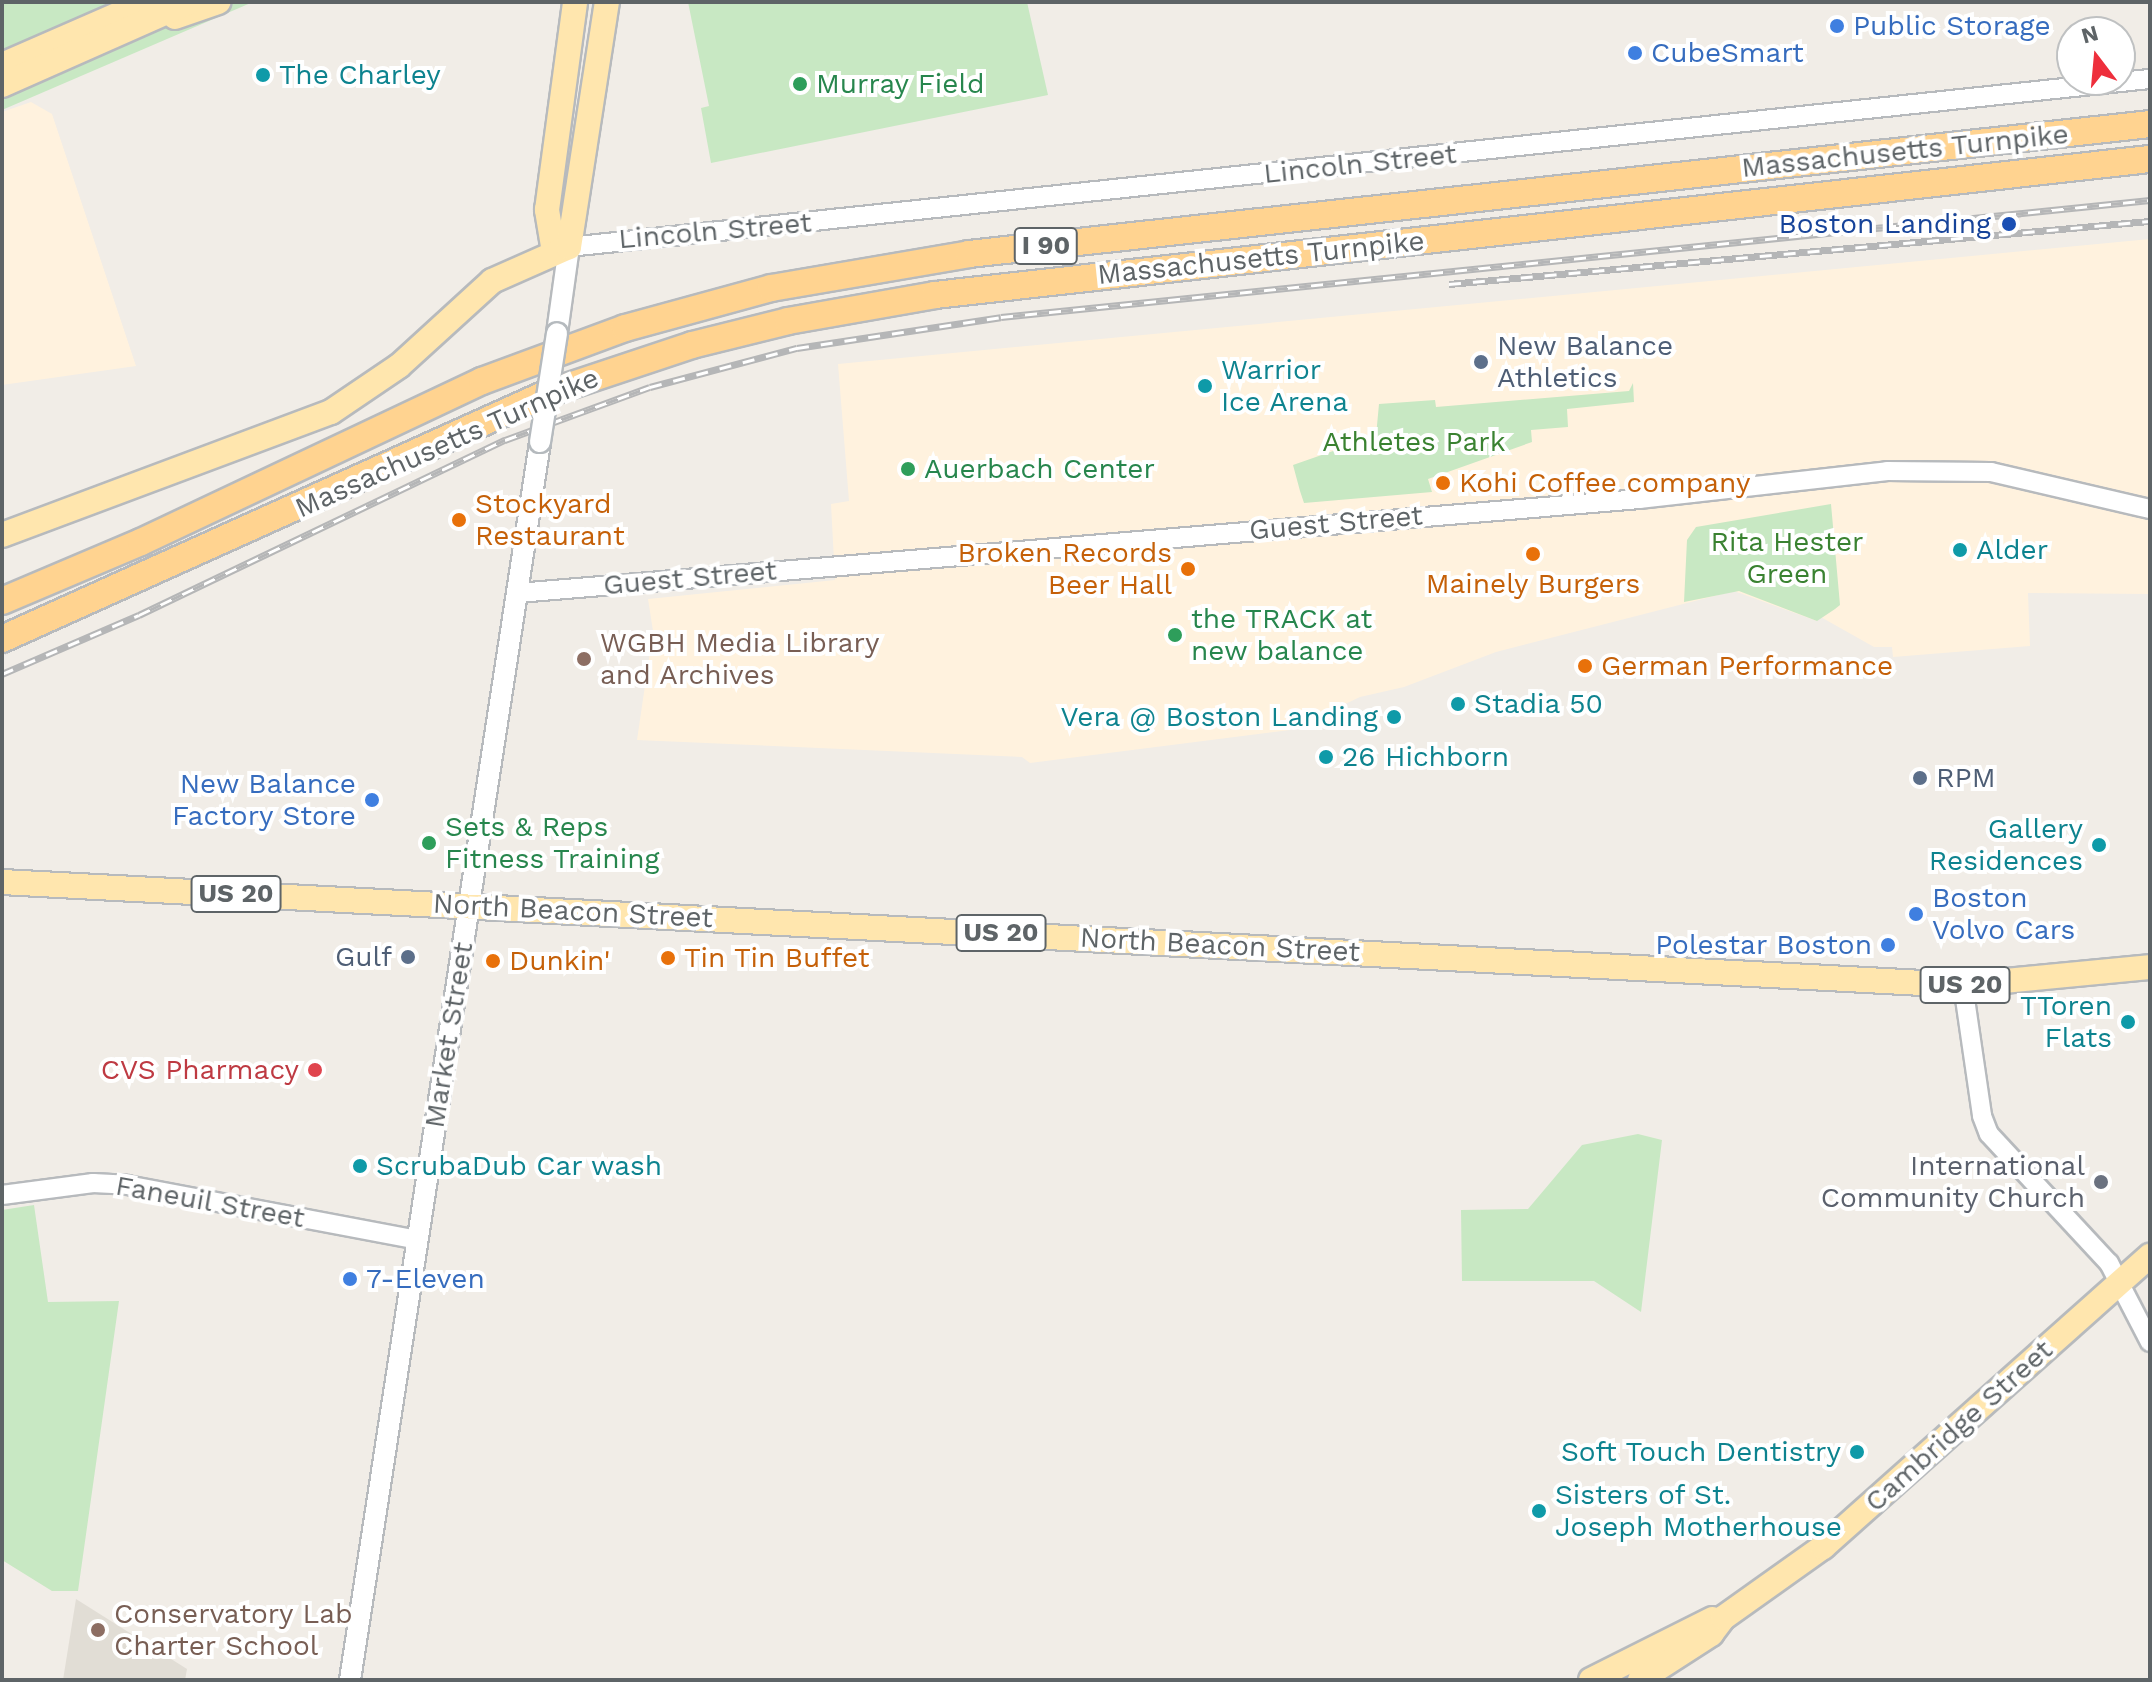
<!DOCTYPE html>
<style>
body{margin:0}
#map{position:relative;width:2152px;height:1682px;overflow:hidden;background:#f1ede7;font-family:"Work Sans",sans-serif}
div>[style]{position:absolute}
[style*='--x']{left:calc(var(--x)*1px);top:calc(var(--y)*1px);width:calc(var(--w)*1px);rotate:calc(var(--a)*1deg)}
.commercial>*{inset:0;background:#fff2de}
.education>*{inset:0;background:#e1ddd5}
.green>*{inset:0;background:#c8e8c3}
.roads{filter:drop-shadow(2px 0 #b7babd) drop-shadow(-2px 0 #b7babd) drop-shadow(0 2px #b7babd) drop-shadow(0 -2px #b7babd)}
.tertiary>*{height:18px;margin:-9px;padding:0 9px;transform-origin:9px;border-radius:9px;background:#fff}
.secondary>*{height:20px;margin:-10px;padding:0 10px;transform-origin:10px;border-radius:10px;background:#fff}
.primary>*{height:24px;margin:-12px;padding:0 12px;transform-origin:12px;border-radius:12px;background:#ffe6ae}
.motorway>*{height:26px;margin:-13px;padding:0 13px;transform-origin:13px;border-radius:13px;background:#ffd390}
.rail>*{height:7px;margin-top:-3.5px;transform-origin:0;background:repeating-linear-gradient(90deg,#fff 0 12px,#b5b6b7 0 24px);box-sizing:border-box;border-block:2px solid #b5b6b7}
.bridges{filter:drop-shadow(2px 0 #b5babe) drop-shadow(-2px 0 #b5babe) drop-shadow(0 2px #b5babe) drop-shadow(0 -2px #b5babe)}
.secondary-bridge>*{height:20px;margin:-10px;padding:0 10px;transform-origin:10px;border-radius:10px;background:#fff}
.dots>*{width:22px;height:22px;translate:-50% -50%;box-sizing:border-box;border:4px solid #fff;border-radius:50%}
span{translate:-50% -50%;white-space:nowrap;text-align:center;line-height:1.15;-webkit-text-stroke:8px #fff;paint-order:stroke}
.shield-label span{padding:2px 6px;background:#fff;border:2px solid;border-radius:6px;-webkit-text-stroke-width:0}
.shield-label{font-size:26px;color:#5e6467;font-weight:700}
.shop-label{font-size:28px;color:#366cbe}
.left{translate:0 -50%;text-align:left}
.right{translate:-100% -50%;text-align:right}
.culture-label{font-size:28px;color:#0d838f}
.leisure-label{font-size:28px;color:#27864d}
.street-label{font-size:28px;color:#5e6467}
.transit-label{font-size:28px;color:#164399}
.service-label{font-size:28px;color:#4e5e75}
.park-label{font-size:28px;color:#3a8231}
.food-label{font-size:28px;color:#c56008}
.education-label{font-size:28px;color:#785e54}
.health-label{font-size:28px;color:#be3a42}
.worship-label{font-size:28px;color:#5b616d}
.frame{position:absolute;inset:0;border:4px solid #5e6467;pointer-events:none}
.north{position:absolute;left:2056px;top:16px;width:80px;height:80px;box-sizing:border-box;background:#fff;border:2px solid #bfc1c2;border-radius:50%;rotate:344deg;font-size:22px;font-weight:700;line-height:32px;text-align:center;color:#5e6467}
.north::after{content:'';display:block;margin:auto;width:28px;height:36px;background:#ee2f3c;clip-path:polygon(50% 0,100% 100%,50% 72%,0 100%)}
</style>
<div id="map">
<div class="commercial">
<div style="clip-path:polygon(31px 102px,52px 114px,136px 366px,2px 385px,2px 112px)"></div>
<div style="clip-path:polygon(2150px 239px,2150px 594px,2028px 593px,2030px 646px,1893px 657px,1892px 647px,1874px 647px,1819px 616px,1817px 621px,1734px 591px,1496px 652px,1404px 687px,1360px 697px,1290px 730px,1030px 763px,1022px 757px,637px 740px,653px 631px,648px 599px,835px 580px,831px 504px,849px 501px,838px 364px)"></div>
</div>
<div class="education">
<div style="clip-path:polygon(76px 1599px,187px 1669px,185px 1680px,63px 1680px)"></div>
</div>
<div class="green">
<div style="clip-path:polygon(2px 2px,253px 2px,2px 110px)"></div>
<div style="clip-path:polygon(688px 2px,1027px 2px,1048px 95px,711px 163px,701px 108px,709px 106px)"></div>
<div style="clip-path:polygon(1633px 383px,1634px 402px,1567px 409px,1568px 427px,1531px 430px,1532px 442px,1428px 479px,1432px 492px,1304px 503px,1300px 491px,1293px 465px,1376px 436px,1379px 404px,1435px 400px,1436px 407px,1629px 391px)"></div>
<div style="clip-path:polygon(1831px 504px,1840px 605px,1835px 609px,1817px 621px,1739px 591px,1684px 602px,1687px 540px,1696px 527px)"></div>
<div style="clip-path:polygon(1638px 1134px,1662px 1140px,1641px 1312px,1594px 1281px,1462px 1281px,1461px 1210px,1528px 1209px,1582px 1145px)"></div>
<div style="clip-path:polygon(34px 1205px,48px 1302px,119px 1301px,78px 1591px,52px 1591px,2px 1560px,2px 1210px)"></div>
</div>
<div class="roads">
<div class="tertiary">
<div style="--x:569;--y:247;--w:1590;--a:-6.07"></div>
<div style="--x:518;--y:593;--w:1125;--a:-4.79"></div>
<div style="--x:1639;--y:499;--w:250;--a:-6.4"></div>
<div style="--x:1887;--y:471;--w:104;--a:0.6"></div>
<div style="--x:1991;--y:472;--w:163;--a:13.1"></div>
<div style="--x:1963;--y:985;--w:132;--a:81.7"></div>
<div style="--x:1982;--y:1116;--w:19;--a:69"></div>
<div style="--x:1989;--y:1134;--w:176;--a:47.1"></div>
<div style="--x:2109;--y:1263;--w:89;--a:62.6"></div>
<div style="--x:2;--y:1195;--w:92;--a:-7.5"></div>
<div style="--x:93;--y:1183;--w:34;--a:3"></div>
<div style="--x:127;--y:1185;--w:295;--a:10.7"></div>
</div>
<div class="secondary">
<div style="--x:557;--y:333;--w:87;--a:-82.1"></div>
<div style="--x:350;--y:1680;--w:1252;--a:-81.27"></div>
</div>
<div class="primary">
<div style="--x:175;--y:17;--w:46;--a:-19.2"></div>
<div style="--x:2;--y:65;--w:157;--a:-23.6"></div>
<div style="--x:2;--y:85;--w:205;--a:-23.9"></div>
<div style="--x:554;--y:252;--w:43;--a:-99.5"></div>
<div style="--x:547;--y:210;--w:210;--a:-82.3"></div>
<div style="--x:2;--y:535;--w:351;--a:-20.5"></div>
<div style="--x:331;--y:412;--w:82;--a:-34.1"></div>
<div style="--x:399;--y:366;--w:126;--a:-42.4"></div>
<div style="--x:492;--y:281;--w:84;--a:-23.8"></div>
<div style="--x:569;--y:247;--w:248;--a:-81.2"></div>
<div style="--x:2;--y:882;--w:1964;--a:3.01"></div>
<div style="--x:1963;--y:985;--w:188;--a:-5.5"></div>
<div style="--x:1591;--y:1680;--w:136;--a:-26.6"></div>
<div style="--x:1640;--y:1680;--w:85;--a:-32.9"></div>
<div style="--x:1711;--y:1634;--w:20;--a:-53"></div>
<div style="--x:1723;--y:1618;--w:123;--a:-35.4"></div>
<div style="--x:1823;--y:1547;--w:438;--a:-41.7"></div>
</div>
<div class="motorway">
<div style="--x:2;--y:601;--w:151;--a:-23"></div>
<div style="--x:141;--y:542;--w:377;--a:-25.3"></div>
<div style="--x:482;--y:381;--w:153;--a:-20.3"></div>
<div style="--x:625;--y:328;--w:151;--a:-15.3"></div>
<div style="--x:771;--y:288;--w:201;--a:-9.7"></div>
<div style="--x:969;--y:254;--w:1188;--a:-6.28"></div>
<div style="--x:2;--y:639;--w:599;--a:-24.25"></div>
<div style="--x:548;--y:393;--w:152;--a:-18.4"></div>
<div style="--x:692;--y:345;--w:99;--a:-14"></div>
<div style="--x:788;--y:321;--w:149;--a:-10"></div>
<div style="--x:935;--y:295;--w:1223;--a:-6.39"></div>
</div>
</div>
<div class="rail">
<div style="--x:1449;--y:284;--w:704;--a:-5.14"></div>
<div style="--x:2;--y:674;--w:149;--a:-23.3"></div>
<div style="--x:139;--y:615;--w:406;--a:-25.6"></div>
<div style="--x:505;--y:440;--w:154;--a:-20.1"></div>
<div style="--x:650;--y:387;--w:152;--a:-14.9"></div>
<div style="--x:797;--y:348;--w:206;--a:-8.6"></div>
<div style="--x:1001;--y:317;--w:1155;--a:-5.81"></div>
</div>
<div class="bridges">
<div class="secondary-bridge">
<div style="--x:540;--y:442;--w:110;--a:-81.1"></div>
</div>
</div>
<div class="dots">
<div style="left:1837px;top:26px;background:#3f7fe0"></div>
<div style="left:1635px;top:53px;background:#3f7fe0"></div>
<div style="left:263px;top:75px;background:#0f9aa8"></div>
<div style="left:800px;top:84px;background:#2e9e5b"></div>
<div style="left:2009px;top:224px;background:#1a4fb4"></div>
<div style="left:1481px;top:362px;background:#5c6f8a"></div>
<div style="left:1205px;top:386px;background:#0f9aa8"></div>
<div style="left:908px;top:469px;background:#2e9e5b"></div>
<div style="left:1443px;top:483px;background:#e8710a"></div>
<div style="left:459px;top:520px;background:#e8710a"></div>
<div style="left:1960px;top:550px;background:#0f9aa8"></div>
<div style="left:1533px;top:554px;background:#e8710a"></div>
<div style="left:1188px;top:569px;background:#e8710a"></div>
<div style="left:1175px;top:635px;background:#2e9e5b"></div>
<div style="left:584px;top:659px;background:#8d6e63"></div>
<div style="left:1585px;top:666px;background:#e8710a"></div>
<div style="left:1458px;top:704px;background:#0f9aa8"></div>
<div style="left:1394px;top:717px;background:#0f9aa8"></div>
<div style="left:1326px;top:757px;background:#0f9aa8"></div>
<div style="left:1920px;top:778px;background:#5c6f8a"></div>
<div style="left:372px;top:800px;background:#3f7fe0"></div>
<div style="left:429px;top:843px;background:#2e9e5b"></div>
<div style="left:2099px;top:845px;background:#0f9aa8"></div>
<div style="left:1916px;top:914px;background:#3f7fe0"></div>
<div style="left:1888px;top:945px;background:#3f7fe0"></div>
<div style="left:408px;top:957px;background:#5c6f8a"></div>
<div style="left:668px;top:958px;background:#e8710a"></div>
<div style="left:493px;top:961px;background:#e8710a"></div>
<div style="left:2128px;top:1022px;background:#0f9aa8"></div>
<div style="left:315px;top:1070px;background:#e0444e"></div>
<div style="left:360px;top:1166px;background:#0f9aa8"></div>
<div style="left:2101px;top:1182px;background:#6b7280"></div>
<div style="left:350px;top:1279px;background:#3f7fe0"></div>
<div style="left:1857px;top:1452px;background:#0f9aa8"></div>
<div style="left:1539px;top:1511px;background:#0f9aa8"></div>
<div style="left:98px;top:1630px;background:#8d6e63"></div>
</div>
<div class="shield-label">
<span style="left:1046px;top:246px">I 90</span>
<span style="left:236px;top:894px">US 20</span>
<span style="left:1001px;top:933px">US 20</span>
<span style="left:1965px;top:985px">US 20</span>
</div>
<div class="shop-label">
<span class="left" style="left:1853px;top:26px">Public Storage</span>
<span class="left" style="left:1651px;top:53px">CubeSmart</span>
<span class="right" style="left:356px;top:800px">New Balance<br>Factory Store</span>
<span class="left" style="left:1932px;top:914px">Boston<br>Volvo Cars</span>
<span class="right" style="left:1872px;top:945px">Polestar Boston</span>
<span class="left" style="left:366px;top:1279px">7-Eleven</span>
</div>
<div class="culture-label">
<span class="left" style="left:279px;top:75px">The Charley</span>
<span class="left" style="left:1221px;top:386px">Warrior<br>Ice Arena</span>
<span class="left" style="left:1976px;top:550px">Alder</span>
<span class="left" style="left:1474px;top:704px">Stadia 50</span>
<span class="right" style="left:1378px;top:717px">Vera @ Boston Landing</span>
<span class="left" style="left:1342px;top:757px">26 Hichborn</span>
<span class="right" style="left:2083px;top:845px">Gallery<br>Residences</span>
<span class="right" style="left:2112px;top:1022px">TToren<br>Flats</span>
<span class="left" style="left:376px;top:1166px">ScrubaDub Car wash</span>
<span class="right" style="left:1841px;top:1452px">Soft Touch Dentistry</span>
<span class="left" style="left:1555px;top:1511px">Sisters of St.<br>Joseph Motherhouse</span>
</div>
<div class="leisure-label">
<span class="left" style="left:816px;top:84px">Murray Field</span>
<span class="left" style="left:924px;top:469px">Auerbach Center</span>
<span class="left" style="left:1191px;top:635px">the TRACK at<br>new balance</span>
<span class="left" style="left:445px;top:843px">Sets &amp; Reps<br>Fitness Training</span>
</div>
<div class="street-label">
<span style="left:1905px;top:151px;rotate:-6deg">Massachusetts Turnpike</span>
<span style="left:1360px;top:164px;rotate:-6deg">Lincoln Street</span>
<span style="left:715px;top:231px;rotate:-5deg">Lincoln Street</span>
<span style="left:1261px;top:258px;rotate:-6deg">Massachusetts Turnpike</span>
<span style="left:447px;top:443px;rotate:-24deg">Massachusetts Turnpike</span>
<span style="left:1336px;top:523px;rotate:-5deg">Guest Street</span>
<span style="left:690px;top:578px;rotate:-5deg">Guest Street</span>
<span style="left:573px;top:911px;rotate:3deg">North Beacon Street</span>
<span style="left:1220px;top:945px;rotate:3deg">North Beacon Street</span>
<span style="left:449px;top:1035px;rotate:-81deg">Market Street</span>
<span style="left:210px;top:1202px;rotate:10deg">Faneuil Street</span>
<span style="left:1959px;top:1426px;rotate:-42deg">Cambridge Street</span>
</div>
<div class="transit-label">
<span class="right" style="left:1991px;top:224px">Boston Landing</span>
</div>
<div class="service-label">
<span class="left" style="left:1497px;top:362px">New Balance<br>Athletics</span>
<span class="left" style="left:1936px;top:778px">RPM</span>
<span class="right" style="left:392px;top:957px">Gulf</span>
</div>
<div class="park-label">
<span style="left:1414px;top:442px">Athletes Park</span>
<span style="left:1787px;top:558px">Rita Hester<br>Green</span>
</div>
<div class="food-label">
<span class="left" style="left:1459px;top:483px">Kohi Coffee company</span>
<span class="left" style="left:475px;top:520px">Stockyard<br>Restaurant</span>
<span class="right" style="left:1172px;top:569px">Broken Records<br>Beer Hall</span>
<span style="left:1533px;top:584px">Mainely Burgers</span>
<span class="left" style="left:1601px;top:666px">German Performance</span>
<span class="left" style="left:684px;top:958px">Tin Tin Buffet</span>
<span class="left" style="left:509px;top:961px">Dunkin'</span>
</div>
<div class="education-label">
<span class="left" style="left:600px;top:659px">WGBH Media Library<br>and Archives</span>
<span class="left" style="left:114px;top:1630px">Conservatory Lab<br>Charter School</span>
</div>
<div class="health-label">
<span class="right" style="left:299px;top:1070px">CVS Pharmacy</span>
</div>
<div class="worship-label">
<span class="right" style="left:2085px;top:1182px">International<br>Community Church</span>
</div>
<div class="frame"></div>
<div class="north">N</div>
</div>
